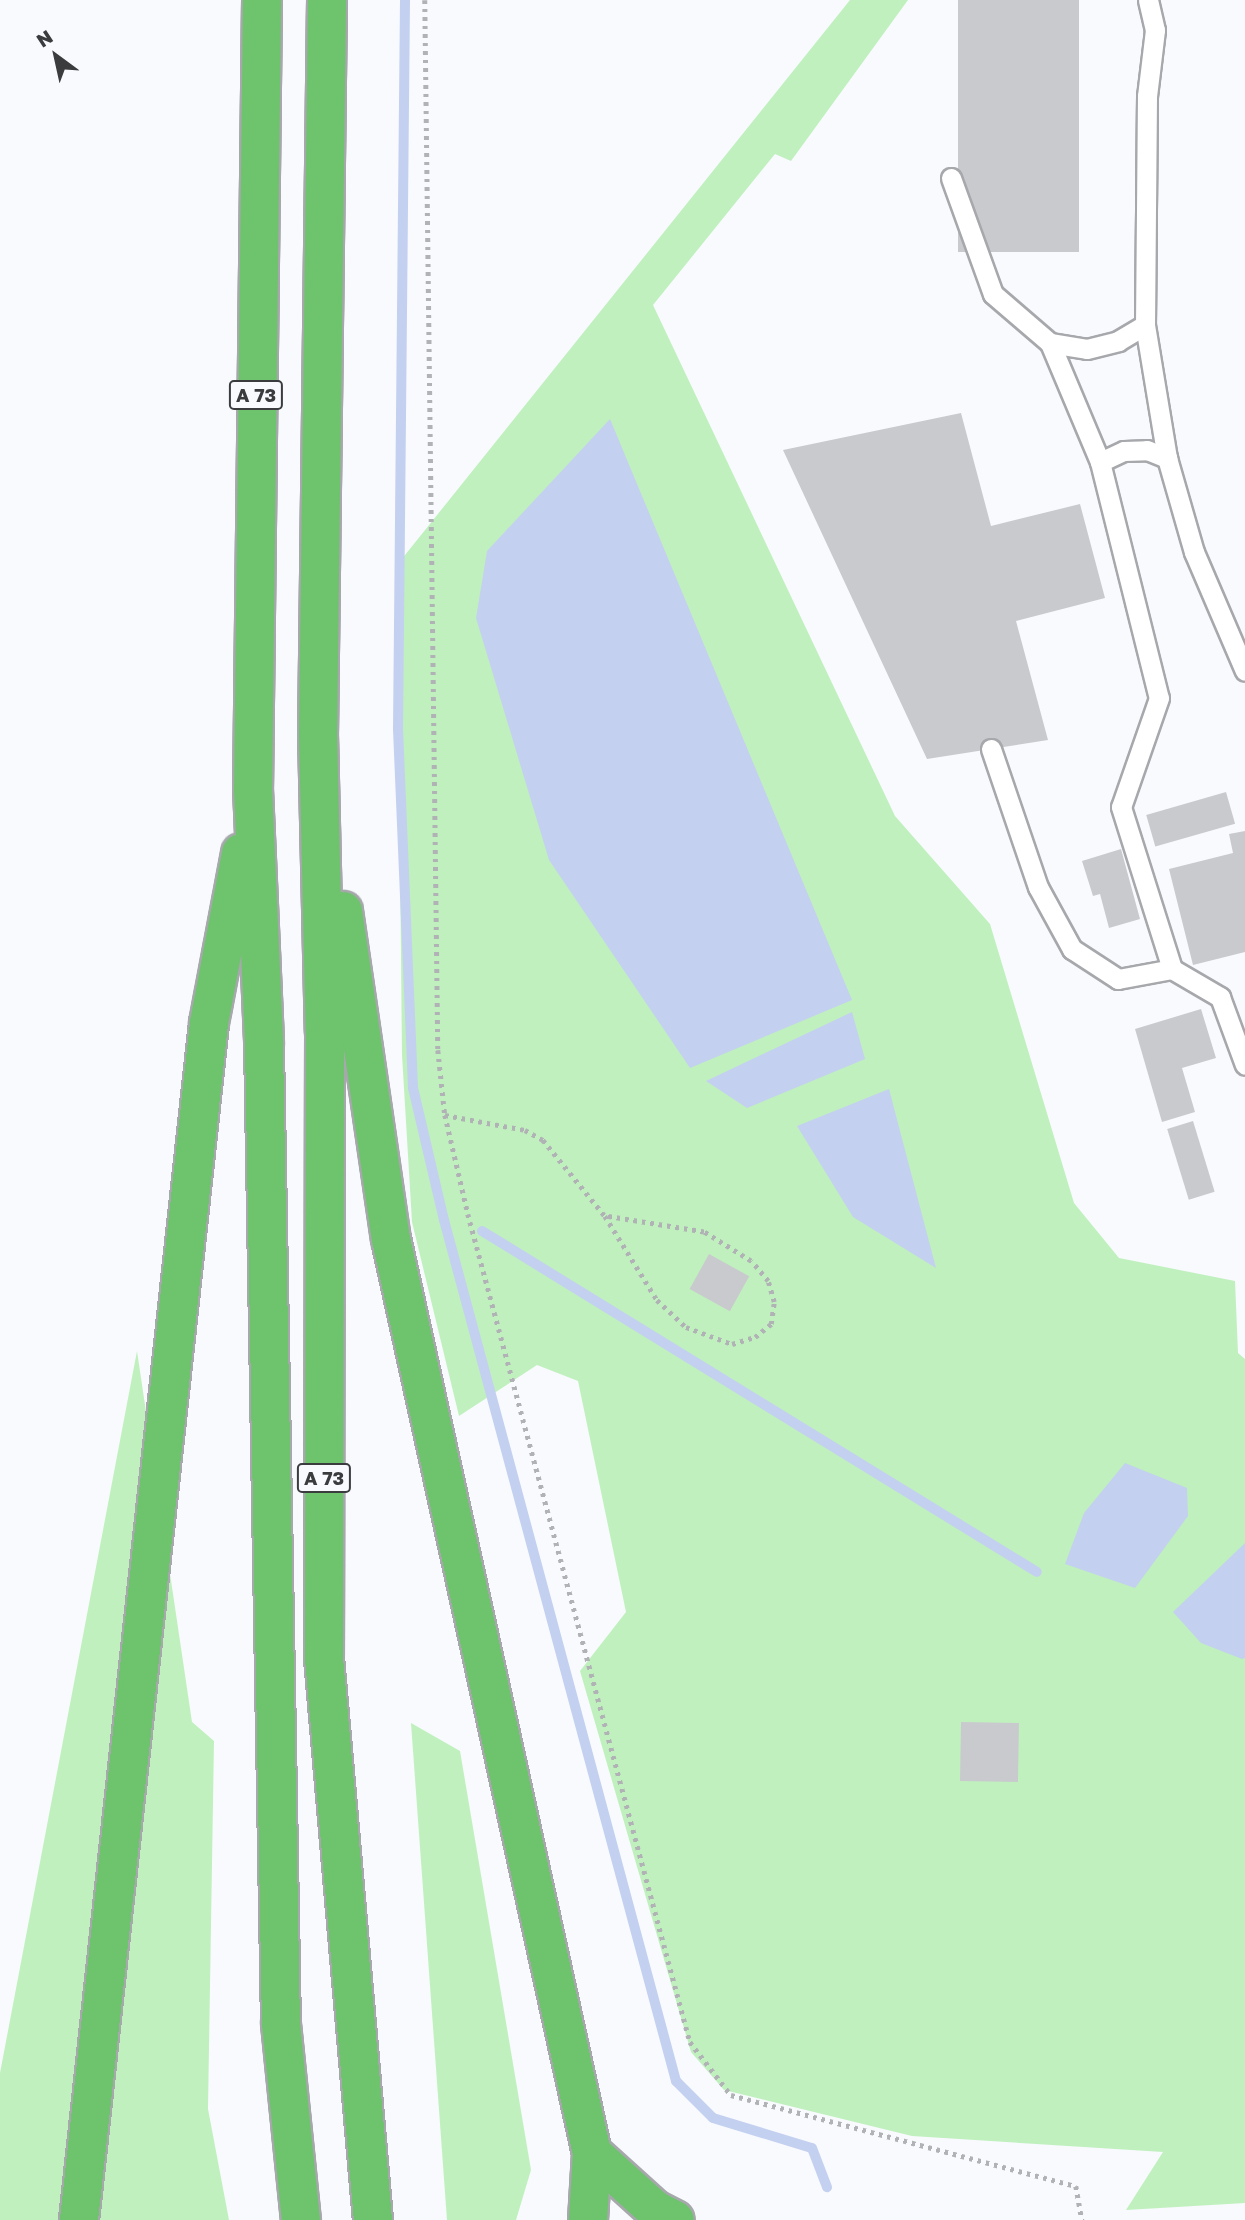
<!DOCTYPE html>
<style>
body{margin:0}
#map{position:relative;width:1245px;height:2220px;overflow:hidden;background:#f8fafe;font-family:"Golos Text",sans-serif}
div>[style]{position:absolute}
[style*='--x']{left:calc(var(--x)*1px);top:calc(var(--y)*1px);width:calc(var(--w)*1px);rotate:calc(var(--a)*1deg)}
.green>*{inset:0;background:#c0f0be}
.water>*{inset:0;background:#c3d0f0}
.stream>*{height:10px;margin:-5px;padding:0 5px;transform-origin:5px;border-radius:5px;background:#c3d0f0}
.building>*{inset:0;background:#c9cace;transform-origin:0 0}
.path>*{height:4.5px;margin-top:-2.25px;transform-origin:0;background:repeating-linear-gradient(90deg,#b0b2b5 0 3.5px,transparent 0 8.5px)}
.roads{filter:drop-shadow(2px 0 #a7a8ac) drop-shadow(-2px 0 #a7a8ac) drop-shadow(0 2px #a7a8ac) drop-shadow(0 -2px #a7a8ac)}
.service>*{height:19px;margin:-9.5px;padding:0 9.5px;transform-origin:9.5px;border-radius:9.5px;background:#fff}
.motorway>*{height:38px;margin:-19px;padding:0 19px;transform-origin:19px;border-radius:19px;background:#6dc46c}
span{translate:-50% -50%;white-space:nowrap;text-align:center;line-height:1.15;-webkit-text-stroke:5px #f8fafe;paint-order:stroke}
.shield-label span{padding:2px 5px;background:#f8fafe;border:2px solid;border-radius:5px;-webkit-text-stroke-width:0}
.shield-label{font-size:19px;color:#3b3c3e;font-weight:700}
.north{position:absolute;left:21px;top:21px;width:70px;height:70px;-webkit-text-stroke:5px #f8fafe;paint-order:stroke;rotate:327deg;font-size:19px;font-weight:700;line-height:28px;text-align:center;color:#3b3c3e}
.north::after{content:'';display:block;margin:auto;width:24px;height:32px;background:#3b3c3e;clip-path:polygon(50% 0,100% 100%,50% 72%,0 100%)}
</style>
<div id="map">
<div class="green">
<div style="clip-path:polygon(850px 0,908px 0,791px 161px,775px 154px,653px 305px,895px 816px,990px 924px,1074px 1203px,1119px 1258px,1235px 1281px,1238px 1353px,1245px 1359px,1245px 2203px,1126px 2210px,1163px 2152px,912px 2136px,724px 2090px,691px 2052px,580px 1671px,626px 1612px,578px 1381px,537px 1365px,459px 1416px,412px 1222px,402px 1055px,397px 565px)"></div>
<div style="clip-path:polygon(137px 1351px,192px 1722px,214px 1741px,208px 2109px,229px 2220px,0 2220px,0 2073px)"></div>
<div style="clip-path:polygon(411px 1723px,460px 1751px,531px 2170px,516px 2220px,447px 2220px)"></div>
</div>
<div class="water">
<div style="clip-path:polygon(610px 419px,852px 1000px,690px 1068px,549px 860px,476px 618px,487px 551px)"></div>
<div style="clip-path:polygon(852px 1012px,865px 1059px,747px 1108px,706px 1081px)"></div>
<div style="clip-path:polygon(889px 1089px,936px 1268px,853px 1217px,797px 1126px)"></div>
<div style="clip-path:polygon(1125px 1463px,1187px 1488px,1188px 1516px,1135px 1588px,1065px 1564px,1084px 1513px)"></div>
<div style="clip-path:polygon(1245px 1543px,1245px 1658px,1242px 1659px,1201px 1643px,1173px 1612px)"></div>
</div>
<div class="stream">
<div style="--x:405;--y:0;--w:729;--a:90.55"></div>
<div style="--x:398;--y:729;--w:359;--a:87.6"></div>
<div style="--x:413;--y:1088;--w:136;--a:76.8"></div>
<div style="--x:444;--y:1220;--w:892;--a:74.92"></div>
<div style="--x:676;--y:2081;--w:52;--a:45"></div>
<div style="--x:713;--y:2118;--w:103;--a:16.9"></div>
<div style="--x:812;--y:2148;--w:42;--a:69"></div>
<div style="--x:482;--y:1231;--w:651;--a:31.57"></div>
</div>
<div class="building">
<div style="left:958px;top:0;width:121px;height:252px"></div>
<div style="clip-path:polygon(961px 413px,991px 526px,1080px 504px,1105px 598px,1016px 621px,1048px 740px,927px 759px,783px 450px)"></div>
<div style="left:1226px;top:792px;width:33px;height:83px;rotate:74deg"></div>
<div style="clip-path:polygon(1245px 831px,1245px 952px,1193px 965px,1169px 869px,1233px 853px,1229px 834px)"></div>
<div style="clip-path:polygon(1121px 849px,1140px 919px,1109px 928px,1100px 894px,1093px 896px,1082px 861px)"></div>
<div style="clip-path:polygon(1201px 1009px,1216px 1058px,1182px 1068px,1195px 1112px,1162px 1122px,1135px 1029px)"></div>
<div style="left:1193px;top:1121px;width:74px;height:27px;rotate:73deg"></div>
<div style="left:709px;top:1254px;width:46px;height:40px;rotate:29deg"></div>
<div style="left:961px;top:1722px;width:58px;height:59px;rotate:1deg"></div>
</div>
<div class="path">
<div style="--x:425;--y:0;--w:1050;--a:89.29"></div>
<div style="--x:438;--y:1050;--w:65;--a:83.9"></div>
<div style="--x:445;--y:1115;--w:102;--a:76.9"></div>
<div style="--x:468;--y:1214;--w:857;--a:74.99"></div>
<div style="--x:690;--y:2042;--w:67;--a:52.3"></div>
<div style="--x:731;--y:2095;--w:357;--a:14.8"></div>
<div style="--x:1076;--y:2186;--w:35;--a:80"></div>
<div style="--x:445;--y:1115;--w:81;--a:10.6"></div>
<div style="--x:525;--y:1130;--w:21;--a:29"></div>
<div style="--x:543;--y:1140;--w:98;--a:50.8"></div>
<div style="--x:605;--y:1216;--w:99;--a:58.2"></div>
<div style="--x:657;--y:1300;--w:40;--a:43"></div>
<div style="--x:686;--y:1327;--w:49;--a:20.3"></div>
<div style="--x:732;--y:1344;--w:24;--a:-17"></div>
<div style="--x:755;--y:1337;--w:21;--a:-39"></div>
<div style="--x:771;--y:1324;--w:22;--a:-82"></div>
<div style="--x:774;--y:1302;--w:22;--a:-106"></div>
<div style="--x:768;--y:1281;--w:26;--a:-130"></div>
<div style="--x:751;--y:1261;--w:55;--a:-148.3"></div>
<div style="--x:704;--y:1232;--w:100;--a:-170.8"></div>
</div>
<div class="roads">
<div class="service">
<div style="--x:1148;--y:0;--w:31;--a:77"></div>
<div style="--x:1155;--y:30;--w:66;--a:96.9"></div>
<div style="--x:1147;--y:96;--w:229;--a:90.5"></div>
<div style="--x:1145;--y:325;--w:135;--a:80.6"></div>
<div style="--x:1167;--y:458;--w:98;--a:74"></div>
<div style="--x:1194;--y:552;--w:129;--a:66.8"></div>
<div style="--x:951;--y:178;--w:123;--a:70.1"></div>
<div style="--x:993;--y:294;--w:75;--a:40.7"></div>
<div style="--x:1050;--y:343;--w:129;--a:67.2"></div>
<div style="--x:1100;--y:462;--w:243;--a:76"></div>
<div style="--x:1159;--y:698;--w:115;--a:109.2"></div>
<div style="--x:1121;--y:807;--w:170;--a:72.5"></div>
<div style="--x:1172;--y:969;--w:56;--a:30.3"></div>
<div style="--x:1220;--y:997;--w:72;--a:69.8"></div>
<div style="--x:1050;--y:343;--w:37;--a:9"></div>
<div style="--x:1087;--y:349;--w:32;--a:-14"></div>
<div style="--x:1118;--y:341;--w:31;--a:-31"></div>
<div style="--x:1100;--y:462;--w:26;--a:-25"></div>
<div style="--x:1124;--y:451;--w:23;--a:-2"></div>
<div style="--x:1147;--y:450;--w:22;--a:22"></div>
<div style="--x:991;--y:749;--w:146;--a:71.2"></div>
<div style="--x:1038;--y:887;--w:71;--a:61.3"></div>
<div style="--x:1072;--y:949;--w:55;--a:33.1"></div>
<div style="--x:1118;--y:979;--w:55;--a:-10.5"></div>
</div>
<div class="motorway">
<div style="--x:262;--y:0;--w:789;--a:90.65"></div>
<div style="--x:253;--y:789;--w:255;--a:87.5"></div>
<div style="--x:264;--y:1044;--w:980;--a:89.01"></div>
<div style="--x:281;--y:2024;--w:197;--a:84.2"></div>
<div style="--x:327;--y:0;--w:734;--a:90.7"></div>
<div style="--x:318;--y:734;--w:298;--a:88.7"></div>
<div style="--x:325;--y:1032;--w:626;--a:90.09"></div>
<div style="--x:324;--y:1658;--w:564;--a:85.02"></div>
<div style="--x:343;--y:911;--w:331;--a:81.7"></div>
<div style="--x:391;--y:1239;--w:936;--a:77.6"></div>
<div style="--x:592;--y:2153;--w:67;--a:93.4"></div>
<div style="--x:592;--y:2153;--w:85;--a:42.1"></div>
<div style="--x:655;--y:2210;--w:22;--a:27"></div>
<div style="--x:79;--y:2220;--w:1204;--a:-83.8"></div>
<div style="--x:209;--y:1023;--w:173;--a:-79.3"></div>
</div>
</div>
<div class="shield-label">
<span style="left:256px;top:395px">A 73</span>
<span style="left:324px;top:1478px">A 73</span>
</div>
<div class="north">N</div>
</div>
